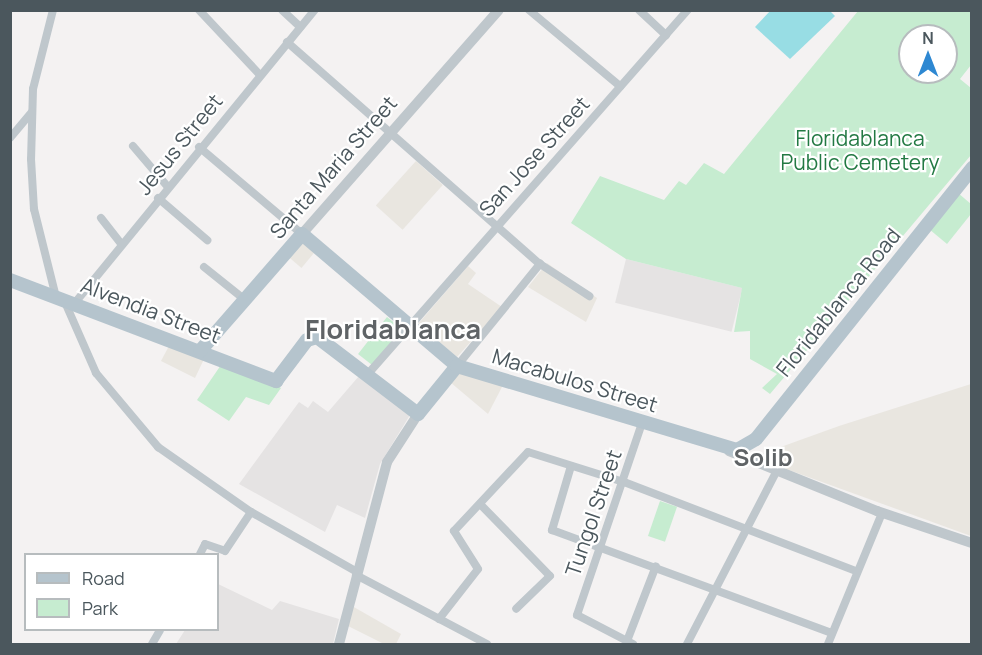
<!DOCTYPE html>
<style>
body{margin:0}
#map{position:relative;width:982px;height:655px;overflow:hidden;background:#f4f2f2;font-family:Manrope,sans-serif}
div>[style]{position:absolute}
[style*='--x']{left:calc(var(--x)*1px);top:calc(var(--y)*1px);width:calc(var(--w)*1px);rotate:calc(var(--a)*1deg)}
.commercial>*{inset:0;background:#e9e6e0;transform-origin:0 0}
.education>*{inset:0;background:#e5e3e3;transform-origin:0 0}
.green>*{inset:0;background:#c6ecd0;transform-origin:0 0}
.water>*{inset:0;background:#98dde4}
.minor>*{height:8px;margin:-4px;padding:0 4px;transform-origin:4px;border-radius:4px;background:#bfc7cc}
.tertiary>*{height:10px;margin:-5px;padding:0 5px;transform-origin:5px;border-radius:5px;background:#bfc7cc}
.primary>*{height:14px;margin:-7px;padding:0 7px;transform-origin:7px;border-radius:7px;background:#b5c4cd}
span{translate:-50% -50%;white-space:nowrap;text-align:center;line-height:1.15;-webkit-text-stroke:4.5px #fff;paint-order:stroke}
.park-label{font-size:21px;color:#227943}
.street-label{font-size:21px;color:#4b575d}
.quarter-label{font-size:24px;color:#5f6366;font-weight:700}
.district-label{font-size:27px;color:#5f6366;font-weight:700}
.frame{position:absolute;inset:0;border:12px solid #4b575d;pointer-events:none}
.legend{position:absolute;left:24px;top:553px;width:195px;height:78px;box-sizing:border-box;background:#fff;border:2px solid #b7bcbe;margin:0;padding:8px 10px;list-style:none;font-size:18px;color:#4b575d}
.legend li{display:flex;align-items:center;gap:12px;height:30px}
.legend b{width:30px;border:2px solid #b7bcbe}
.north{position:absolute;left:898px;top:24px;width:60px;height:60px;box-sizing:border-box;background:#fff;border:2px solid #b7bcbe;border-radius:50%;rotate:0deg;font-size:16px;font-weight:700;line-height:24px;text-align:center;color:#4b575d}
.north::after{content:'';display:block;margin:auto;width:21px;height:27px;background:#2e88d2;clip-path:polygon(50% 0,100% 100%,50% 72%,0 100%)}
</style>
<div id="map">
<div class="commercial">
<div style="left:416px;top:161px;width:36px;height:60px;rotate:42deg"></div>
<div style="left:304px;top:240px;width:16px;height:23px;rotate:40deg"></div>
<div style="clip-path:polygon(547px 263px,597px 298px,586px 322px,528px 287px)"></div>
<div style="clip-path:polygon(468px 266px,476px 273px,468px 284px,502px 307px,457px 357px,418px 324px)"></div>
<div style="clip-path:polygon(170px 344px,205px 357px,195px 378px,161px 361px)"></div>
<div style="clip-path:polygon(461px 372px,503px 385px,488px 414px,450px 382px)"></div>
<div style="clip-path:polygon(971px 384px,971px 536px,753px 457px,839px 426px)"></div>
<div style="clip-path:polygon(352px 606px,401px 634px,396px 644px,384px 644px,348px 626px)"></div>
</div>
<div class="education">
<div style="left:626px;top:259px;width:120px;height:45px;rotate:14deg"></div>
<div style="clip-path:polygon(359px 376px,410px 415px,380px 464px,365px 518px,337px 505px,325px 532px,239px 484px,299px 402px,308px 408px,313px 401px,328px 412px)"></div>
<div style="clip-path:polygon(218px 584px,272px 610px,280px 601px,339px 619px,333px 644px,176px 644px,185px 630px,218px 630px)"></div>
</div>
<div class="green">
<div style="clip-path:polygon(evenodd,858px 11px,971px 11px,971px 65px,960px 79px,971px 88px,971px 155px,770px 394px,762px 388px,777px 374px,750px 359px,750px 331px,734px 332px,742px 288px,626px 259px,571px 223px,600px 176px,664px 200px,679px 181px,686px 185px,704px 163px,724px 174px,858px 11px,910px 36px,946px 36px,946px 72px,910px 72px,910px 36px)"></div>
<div style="clip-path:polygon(958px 193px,971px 204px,971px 214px,947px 244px,929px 229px)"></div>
<div style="left:387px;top:317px;width:23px;height:47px;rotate:38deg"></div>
<div style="clip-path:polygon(223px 362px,274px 383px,281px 388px,269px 405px,246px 397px,229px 421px,197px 400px)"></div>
<div style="left:660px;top:501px;width:18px;height:37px;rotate:19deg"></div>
</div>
<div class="water">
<div style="clip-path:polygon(771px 10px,830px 11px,835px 16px,790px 59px,755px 27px)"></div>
</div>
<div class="minor">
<div style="--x:53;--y:10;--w:81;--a:104.2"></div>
<div style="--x:33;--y:89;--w:70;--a:91.6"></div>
<div style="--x:31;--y:159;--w:50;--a:86.6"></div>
<div style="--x:34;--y:209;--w:91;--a:76"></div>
<div style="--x:199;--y:10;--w:89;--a:46.8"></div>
<div style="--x:282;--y:10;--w:25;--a:43"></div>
<div style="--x:529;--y:10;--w:119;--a:39.9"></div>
<div style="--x:639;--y:10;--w:37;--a:43"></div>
<div style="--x:287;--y:42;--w:337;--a:41.3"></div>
<div style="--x:540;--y:264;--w:59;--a:33.1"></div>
<div style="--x:10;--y:138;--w:34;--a:-50"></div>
<div style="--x:133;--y:146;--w:54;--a:49.5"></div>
<div style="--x:199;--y:147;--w:135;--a:40.2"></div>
<div style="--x:158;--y:198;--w:65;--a:40.6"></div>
<div style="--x:101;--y:218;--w:33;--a:52"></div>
<div style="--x:204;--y:267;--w:53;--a:38.8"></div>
<div style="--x:64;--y:300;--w:80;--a:66.3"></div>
<div style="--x:96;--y:373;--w:97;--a:50"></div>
<div style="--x:158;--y:447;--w:113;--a:35"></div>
<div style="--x:251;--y:512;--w:122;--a:29.5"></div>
<div style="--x:74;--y:304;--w:380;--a:-50.7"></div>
<div style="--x:457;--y:366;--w:132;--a:-50.9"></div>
<div style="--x:367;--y:375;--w:486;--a:-48.7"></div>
<div style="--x:571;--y:466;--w:67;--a:106.5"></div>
<div style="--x:552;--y:530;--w:298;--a:20.2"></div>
<div style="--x:480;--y:504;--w:100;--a:45.8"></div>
<div style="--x:550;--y:576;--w:47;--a:135.9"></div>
<div style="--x:200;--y:554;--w:11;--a:-63"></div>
<div style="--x:205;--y:544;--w:21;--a:19"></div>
<div style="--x:225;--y:551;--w:47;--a:-56.3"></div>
<div style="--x:356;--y:575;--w:148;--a:27.8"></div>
<div style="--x:439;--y:619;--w:63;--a:-52"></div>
<div style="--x:478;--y:569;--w:45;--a:-122.3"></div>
<div style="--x:454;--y:531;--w:108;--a:-46.9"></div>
<div style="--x:528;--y:452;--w:101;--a:17.4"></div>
<div style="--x:624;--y:482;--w:248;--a:21"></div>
<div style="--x:627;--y:641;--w:80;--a:-68.9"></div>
<div style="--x:152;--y:644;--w:16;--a:-60"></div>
<div style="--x:633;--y:644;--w:63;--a:-152.6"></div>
<div style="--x:577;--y:615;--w:203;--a:-71.3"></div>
<div style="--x:687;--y:644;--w:194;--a:-62.6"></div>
<div style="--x:828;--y:644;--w:142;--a:-67.6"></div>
</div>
<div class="tertiary">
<div style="--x:302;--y:234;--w:298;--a:-48.7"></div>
<div style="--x:729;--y:451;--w:160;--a:22.1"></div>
<div style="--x:877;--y:511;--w:100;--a:18.6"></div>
<div style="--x:339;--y:644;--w:188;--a:-75.2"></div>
<div style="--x:387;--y:462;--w:57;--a:-57.1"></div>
</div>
<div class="primary">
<div style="--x:10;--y:280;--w:285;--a:20.8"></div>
<div style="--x:276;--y:381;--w:51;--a:-52.9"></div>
<div style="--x:307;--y:340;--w:10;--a:-17"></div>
<div style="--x:317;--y:337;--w:127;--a:37.3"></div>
<div style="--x:418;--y:414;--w:62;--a:-50.9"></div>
<div style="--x:200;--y:351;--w:155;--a:-48.9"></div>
<div style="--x:302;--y:234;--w:204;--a:40.4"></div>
<div style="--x:457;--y:366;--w:292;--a:16.7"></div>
<div style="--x:737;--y:450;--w:22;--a:-30"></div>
<div style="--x:756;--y:439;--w:347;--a:-51.4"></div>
</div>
<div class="park-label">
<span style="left:860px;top:150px">Floridablanca<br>Public Cemetery</span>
</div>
<div class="street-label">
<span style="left:179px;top:144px;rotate:-51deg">Jesus Street</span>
<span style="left:534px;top:156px;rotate:-48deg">San Jose Street</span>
<span style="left:333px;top:167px;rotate:-49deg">Santa Maria Street</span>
<span style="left:838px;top:302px;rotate:-51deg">Floridablanca Road</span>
<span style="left:151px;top:310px;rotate:21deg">Alvendia Street</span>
<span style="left:575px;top:380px;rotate:17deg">Macabulos Street</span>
<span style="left:593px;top:513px;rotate:-71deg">Tungol Street</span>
</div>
<div class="quarter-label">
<span style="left:763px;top:457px">Solib</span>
</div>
<div class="district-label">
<span style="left:393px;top:329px">Floridablanca</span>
</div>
<div class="frame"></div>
<ul class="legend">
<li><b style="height:8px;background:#b5c4cd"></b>Road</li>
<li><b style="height:16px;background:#c6ecd0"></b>Park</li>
</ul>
<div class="north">N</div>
</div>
